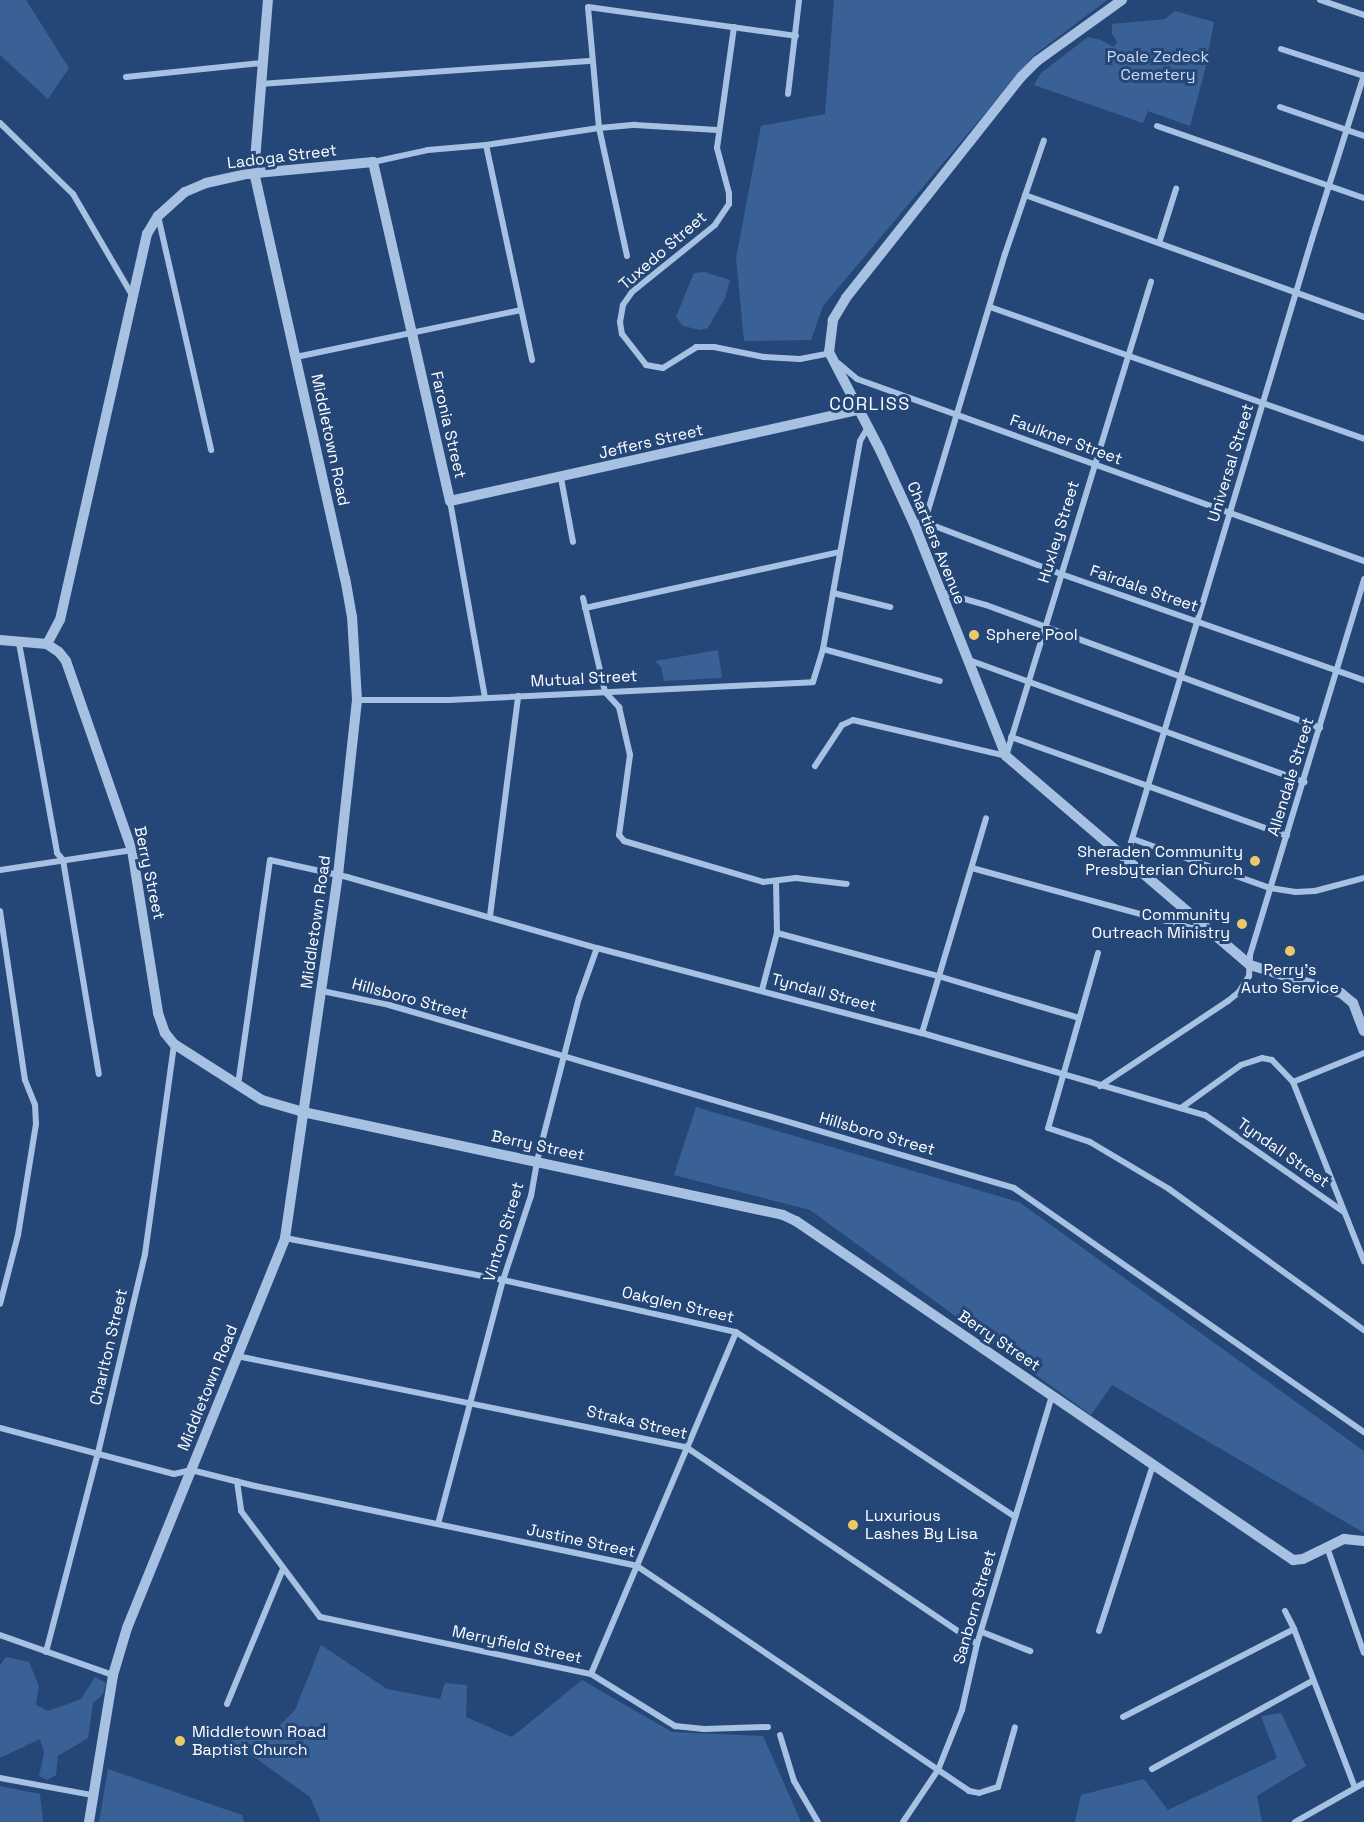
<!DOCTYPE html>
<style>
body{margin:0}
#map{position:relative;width:1364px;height:1822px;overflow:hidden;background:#254778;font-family:"Space Grotesk",sans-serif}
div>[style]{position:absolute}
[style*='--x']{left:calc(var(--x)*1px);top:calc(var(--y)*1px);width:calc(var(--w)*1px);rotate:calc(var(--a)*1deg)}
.green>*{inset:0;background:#396195}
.minor>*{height:6px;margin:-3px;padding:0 3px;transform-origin:3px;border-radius:3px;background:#a7c1e3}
.tertiary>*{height:10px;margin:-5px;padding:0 5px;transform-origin:5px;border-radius:5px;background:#a7c1e3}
.dots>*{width:16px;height:16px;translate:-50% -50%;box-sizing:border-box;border:3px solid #254778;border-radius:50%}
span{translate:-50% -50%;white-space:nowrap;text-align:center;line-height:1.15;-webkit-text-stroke:6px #254778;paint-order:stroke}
.park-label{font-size:16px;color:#c9dbf3}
.street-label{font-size:16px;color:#fff}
.poi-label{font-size:16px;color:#fff}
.left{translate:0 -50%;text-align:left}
.right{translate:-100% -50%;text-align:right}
.neighbourhood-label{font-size:18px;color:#fff;letter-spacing:1.5px}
</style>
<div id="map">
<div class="green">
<div style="clip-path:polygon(0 0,26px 0,69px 68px,48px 99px,0 55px)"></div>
<div style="clip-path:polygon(834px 0,1107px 0,1033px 56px,823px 306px,811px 340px,744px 341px,736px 258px,761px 126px,825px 114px)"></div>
<div style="clip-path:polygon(1175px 11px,1214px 22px,1204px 74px,1190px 126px,1148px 111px,1143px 123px,1034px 85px,1041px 73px,1088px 37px,1101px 40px,1114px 47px,1117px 42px,1112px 34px,1112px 24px,1165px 19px)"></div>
<div style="clip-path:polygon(704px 272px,730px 280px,725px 298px,708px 328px,700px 330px,683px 326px,676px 317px,694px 273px)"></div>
<div style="clip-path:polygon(718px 650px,722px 678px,664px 681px,661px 667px,655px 661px)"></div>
<div style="clip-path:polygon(696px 1107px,1019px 1202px,1364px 1451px,1364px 1533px,1112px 1385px,1091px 1415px,810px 1210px,674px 1175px)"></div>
<div style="clip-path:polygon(321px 1645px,387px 1689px,440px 1699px,445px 1683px,467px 1685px,466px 1717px,512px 1737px,582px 1680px,672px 1732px,763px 1736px,801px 1822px,321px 1822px,310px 1797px,216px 1730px,234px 1725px,274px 1731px,295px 1710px)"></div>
<div style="clip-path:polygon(6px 1657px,29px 1662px,39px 1686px,36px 1705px,48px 1711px,81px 1699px,95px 1677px,106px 1683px,103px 1694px,93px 1703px,88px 1738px,58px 1756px,56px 1775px,47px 1780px,39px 1776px,44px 1753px,40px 1739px,0 1758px,0 1665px)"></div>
<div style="clip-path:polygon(1281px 1713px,1306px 1766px,1257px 1796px,1262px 1822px,1075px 1822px,1081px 1795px,1144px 1779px,1168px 1810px,1277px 1758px,1261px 1716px)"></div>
<div style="clip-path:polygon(108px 1769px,242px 1815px,244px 1822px,99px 1822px)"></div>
<div style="clip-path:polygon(0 1786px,40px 1794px,43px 1822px,0 1822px)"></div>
</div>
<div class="minor">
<div style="--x:1320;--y:0;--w:46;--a:18.8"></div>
<div style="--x:734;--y:27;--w:122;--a:98"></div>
<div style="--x:717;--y:148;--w:47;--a:75.1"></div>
<div style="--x:729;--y:193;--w:11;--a:90"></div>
<div style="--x:729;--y:204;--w:25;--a:124"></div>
<div style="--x:715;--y:225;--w:107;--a:141.1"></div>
<div style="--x:632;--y:292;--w:16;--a:125"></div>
<div style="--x:623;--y:305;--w:17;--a:100"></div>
<div style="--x:620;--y:322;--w:12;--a:81"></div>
<div style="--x:622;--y:334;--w:39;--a:52"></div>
<div style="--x:646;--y:365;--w:17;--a:10"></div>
<div style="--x:663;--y:368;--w:39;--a:-32"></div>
<div style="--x:696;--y:347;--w:18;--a:0"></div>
<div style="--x:714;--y:347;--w:51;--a:11.3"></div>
<div style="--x:764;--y:357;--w:36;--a:3"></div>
<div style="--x:800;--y:359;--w:31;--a:-11"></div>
<div style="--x:1281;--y:49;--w:87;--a:18"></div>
<div style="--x:126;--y:77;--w:137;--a:-5.9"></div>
<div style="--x:260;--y:84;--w:333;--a:-4"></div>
<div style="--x:788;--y:94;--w:95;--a:-83.3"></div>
<div style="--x:1280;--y:107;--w:89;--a:19"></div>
<div style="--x:0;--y:123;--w:102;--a:44.2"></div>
<div style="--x:73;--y:194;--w:117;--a:59.7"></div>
<div style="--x:1157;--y:126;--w:219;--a:19.2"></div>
<div style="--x:486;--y:145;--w:220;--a:77.9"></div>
<div style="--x:373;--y:162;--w:56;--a:-12.3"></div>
<div style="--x:428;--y:150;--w:58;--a:-4.9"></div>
<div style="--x:486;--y:145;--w:114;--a:-8.6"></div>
<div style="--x:599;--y:128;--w:36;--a:-5"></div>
<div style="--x:635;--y:125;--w:83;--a:3.4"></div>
<div style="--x:1025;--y:195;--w:360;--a:19.8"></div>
<div style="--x:158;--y:216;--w:240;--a:77.2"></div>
<div style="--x:1159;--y:243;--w:57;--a:-72.5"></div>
<div style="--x:627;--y:256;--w:131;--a:-102.3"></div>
<div style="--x:599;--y:128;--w:121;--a:-95.2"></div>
<div style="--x:588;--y:7;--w:210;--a:7.9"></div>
<div style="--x:990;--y:307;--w:397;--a:19.4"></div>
<div style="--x:296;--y:357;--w:230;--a:-11.8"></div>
<div style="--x:838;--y:363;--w:25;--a:40"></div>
<div style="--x:857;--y:379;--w:539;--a:19.75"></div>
<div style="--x:561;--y:478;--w:65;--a:79.4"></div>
<div style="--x:450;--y:501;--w:199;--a:79.9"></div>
<div style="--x:915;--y:526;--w:17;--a:-3"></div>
<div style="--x:932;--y:525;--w:138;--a:20.8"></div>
<div style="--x:1061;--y:574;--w:321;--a:19.3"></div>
<div style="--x:916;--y:526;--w:13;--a:-42"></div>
<div style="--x:926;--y:517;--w:275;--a:-73.3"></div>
<div style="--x:1005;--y:254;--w:120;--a:-71.1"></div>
<div style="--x:940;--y:592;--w:48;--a:15.8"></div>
<div style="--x:986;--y:605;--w:356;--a:20.2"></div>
<div style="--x:833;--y:593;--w:59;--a:13.8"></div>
<div style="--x:583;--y:598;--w:97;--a:76.8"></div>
<div style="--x:605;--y:692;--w:21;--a:47"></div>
<div style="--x:619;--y:707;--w:49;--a:77.1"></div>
<div style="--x:630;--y:755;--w:81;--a:97.8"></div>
<div style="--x:619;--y:835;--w:8;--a:50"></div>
<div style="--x:624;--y:841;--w:145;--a:16.4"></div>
<div style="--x:763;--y:882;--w:33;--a:-7"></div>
<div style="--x:796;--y:878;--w:51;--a:6.7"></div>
<div style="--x:585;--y:608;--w:260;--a:-12.4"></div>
<div style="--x:19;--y:643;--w:213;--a:79.7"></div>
<div style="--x:57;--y:853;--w:9;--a:49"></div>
<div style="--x:63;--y:860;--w:217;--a:80.5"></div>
<div style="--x:823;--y:649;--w:121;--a:15.3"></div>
<div style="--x:969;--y:660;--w:357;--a:20"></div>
<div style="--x:357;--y:700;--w:92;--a:0"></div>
<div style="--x:449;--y:700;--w:364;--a:-2.8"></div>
<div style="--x:813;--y:682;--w:34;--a:-73"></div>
<div style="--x:823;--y:649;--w:211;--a:-79.9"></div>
<div style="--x:860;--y:441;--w:16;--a:-60"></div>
<div style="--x:1011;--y:737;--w:293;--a:19.7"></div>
<div style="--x:815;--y:766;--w:49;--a:-56.6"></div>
<div style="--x:842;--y:725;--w:12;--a:-24"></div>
<div style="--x:853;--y:720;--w:157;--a:13.2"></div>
<div style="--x:1006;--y:756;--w:496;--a:-73"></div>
<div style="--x:1133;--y:839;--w:145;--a:19.7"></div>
<div style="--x:1270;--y:888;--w:26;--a:9"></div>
<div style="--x:1296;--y:892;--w:19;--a:-3"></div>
<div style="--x:1315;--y:891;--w:51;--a:-14.9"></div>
<div style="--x:1126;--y:859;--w:647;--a:-73.3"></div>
<div style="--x:1312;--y:239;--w:172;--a:-72.4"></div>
<div style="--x:972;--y:868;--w:228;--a:15.3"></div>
<div style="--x:1192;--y:928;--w:10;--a:-17"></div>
<div style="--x:0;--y:870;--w:134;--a:-8.6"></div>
<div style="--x:0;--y:911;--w:171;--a:81.6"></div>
<div style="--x:25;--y:1080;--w:27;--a:68"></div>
<div style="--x:35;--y:1105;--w:19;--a:87"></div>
<div style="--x:36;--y:1124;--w:112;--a:99.2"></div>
<div style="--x:18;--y:1235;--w:71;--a:104.6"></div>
<div style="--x:490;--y:916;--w:222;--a:-82.7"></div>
<div style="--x:777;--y:933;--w:167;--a:15"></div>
<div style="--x:938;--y:976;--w:147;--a:16.6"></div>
<div style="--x:1098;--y:953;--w:182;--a:105.9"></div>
<div style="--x:1048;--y:1128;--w:44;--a:18.4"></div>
<div style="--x:1090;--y:1142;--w:92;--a:30.7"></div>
<div style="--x:1169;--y:1189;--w:241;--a:35.9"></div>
<div style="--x:762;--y:990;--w:59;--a:-75.3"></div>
<div style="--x:777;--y:933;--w:51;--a:-91.1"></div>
<div style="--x:322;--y:991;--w:68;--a:11.8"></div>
<div style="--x:389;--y:1005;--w:651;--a:16.32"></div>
<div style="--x:1014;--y:1188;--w:427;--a:34.9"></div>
<div style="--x:922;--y:1033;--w:224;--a:-73.4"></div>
<div style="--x:1293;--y:1082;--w:77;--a:-22.2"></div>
<div style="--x:238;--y:1085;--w:227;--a:-81.9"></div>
<div style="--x:270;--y:860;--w:79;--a:12.4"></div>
<div style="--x:347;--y:877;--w:260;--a:15.9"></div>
<div style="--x:597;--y:948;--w:336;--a:14.7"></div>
<div style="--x:922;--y:1033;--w:295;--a:16.2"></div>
<div style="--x:1205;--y:1115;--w:169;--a:34.9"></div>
<div style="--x:1100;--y:1086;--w:154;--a:-33.6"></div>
<div style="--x:1228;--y:1001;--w:14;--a:-39"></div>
<div style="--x:1239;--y:992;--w:19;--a:-58"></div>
<div style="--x:1249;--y:976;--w:21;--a:-87"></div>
<div style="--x:1250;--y:955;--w:393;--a:-73.1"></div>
<div style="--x:1181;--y:1108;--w:74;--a:-35.6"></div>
<div style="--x:1241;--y:1065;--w:22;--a:-18"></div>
<div style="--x:1262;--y:1058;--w:10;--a:11"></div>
<div style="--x:1272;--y:1060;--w:30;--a:46"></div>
<div style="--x:1293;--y:1082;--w:193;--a:68.4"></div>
<div style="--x:285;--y:1238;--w:222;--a:10.9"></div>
<div style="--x:503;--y:1280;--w:239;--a:12.6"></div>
<div style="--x:736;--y:1332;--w:335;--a:33.5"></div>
<div style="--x:237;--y:1356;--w:458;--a:11.5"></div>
<div style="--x:686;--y:1447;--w:351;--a:34.1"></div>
<div style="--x:0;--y:1428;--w:180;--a:14.8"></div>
<div style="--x:174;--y:1474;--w:17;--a:-13"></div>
<div style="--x:191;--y:1470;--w:66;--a:14"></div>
<div style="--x:255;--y:1486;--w:390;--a:11.8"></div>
<div style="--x:637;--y:1566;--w:401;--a:34.1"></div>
<div style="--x:969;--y:1791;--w:10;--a:11"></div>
<div style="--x:979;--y:1793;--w:20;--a:-18"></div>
<div style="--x:998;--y:1787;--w:62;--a:-74.2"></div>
<div style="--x:237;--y:1481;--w:30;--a:82"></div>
<div style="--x:241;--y:1511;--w:132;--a:53.3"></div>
<div style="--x:320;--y:1617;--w:277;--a:11.9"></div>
<div style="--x:591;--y:1674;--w:99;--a:31.8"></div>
<div style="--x:675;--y:1726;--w:29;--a:6"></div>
<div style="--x:704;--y:1729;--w:64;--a:-1.8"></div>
<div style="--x:438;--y:1524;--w:253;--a:-75.1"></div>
<div style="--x:503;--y:1280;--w:89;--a:-71.6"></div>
<div style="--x:531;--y:1196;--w:36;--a:-80"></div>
<div style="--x:537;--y:1161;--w:168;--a:-75.6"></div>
<div style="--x:579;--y:998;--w:53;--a:-70.2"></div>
<div style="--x:1327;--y:1547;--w:112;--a:70.8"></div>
<div style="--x:1285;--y:1611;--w:20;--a:63"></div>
<div style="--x:1294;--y:1629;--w:170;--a:69"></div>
<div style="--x:1099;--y:1631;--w:175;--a:-72"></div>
<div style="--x:982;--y:1632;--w:52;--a:21.6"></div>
<div style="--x:0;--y:1635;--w:120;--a:19.5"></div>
<div style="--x:46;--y:1652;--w:206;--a:-75.4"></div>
<div style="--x:98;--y:1453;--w:204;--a:-76.7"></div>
<div style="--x:145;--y:1254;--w:212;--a:-82.1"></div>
<div style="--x:591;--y:1674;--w:371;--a:-67"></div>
<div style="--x:227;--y:1704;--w:146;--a:-67.5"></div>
<div style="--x:1123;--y:1717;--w:192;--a:-27.2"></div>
<div style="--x:780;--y:1735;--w:48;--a:73.1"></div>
<div style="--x:794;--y:1781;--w:48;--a:59.7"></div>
<div style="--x:1152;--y:1769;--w:183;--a:-28.8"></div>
<div style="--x:0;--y:1778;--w:94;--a:10.5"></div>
<div style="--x:903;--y:1822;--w:63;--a:-56.1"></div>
<div style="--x:938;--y:1770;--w:65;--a:-68.2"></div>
<div style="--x:962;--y:1710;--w:68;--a:-77.2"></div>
<div style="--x:977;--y:1644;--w:259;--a:-73.2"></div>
<div style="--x:1295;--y:1822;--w:79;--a:-29.5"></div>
</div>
<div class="tertiary">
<div style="--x:1122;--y:0;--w:105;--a:144.3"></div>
<div style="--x:1037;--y:61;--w:23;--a:135"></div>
<div style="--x:1021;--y:77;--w:282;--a:128.4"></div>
<div style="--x:846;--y:298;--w:26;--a:121"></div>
<div style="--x:833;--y:320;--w:32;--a:97"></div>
<div style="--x:829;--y:352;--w:110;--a:62.5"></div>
<div style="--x:880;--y:450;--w:84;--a:65.3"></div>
<div style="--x:915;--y:526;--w:247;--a:68.4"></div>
<div style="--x:1006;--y:756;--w:321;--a:40.6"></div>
<div style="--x:1250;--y:965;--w:95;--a:17.1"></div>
<div style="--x:1341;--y:993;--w:16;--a:40"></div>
<div style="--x:1353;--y:1003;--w:30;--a:69"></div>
<div style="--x:0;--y:640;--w:47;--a:4.9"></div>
<div style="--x:47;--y:644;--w:14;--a:34"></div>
<div style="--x:59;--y:652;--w:11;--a:52"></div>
<div style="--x:66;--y:661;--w:200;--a:70.8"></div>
<div style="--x:132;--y:850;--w:165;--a:80.9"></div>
<div style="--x:158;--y:1013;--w:21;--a:71"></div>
<div style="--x:165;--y:1033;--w:14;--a:51"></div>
<div style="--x:174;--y:1044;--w:104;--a:32.5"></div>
<div style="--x:262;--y:1100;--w:43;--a:16.3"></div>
<div style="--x:303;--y:1112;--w:491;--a:12.1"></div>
<div style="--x:783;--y:1215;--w:14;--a:25"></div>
<div style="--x:796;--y:1221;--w:602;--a:34.3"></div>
<div style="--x:1293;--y:1560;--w:10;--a:-6"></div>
<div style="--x:1303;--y:1559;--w:46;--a:-26"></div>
<div style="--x:1344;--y:1539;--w:20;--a:6"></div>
<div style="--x:47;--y:644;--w:27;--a:-62"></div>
<div style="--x:60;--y:620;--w:396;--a:-77.3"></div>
<div style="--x:147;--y:234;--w:21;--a:-59"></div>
<div style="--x:158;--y:216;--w:36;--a:-42"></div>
<div style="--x:185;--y:192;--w:23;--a:-23"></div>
<div style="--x:206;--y:183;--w:42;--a:-12.4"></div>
<div style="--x:247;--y:174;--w:127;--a:-5.4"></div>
<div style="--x:373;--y:162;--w:348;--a:77.2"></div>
<div style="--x:450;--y:501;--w:418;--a:-12.6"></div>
<div style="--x:89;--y:1822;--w:149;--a:-80.7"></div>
<div style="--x:113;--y:1675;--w:49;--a:-73.4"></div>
<div style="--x:127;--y:1628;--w:421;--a:-67.9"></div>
<div style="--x:285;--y:1238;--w:367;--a:-81.7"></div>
<div style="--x:338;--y:875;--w:176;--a:-83.8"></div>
<div style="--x:357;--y:700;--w:83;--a:-93.4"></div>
<div style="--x:352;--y:617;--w:39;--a:-100"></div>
<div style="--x:345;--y:579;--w:416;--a:-102.6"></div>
<div style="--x:254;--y:173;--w:174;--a:-85.4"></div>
</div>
<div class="dots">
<div style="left:974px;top:635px;background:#ecca6c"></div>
<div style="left:1255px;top:861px;background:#ecca6c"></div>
<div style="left:1242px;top:924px;background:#ecca6c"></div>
<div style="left:1290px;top:951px;background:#ecca6c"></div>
<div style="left:853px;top:1525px;background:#ecca6c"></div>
<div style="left:180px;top:1741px;background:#ecca6c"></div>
</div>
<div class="park-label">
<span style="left:1158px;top:66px">Poale Zedeck<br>Cemetery</span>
</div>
<div class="street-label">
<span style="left:282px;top:157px;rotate:-7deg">Ladoga Street</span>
<span style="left:663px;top:251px;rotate:-41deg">Tuxedo Street</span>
<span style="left:448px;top:425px;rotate:77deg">Faronia Street</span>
<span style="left:330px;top:440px;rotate:78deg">Middletown Road</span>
<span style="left:1066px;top:440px;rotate:20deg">Faulkner Street</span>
<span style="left:651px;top:442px;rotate:-13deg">Jeffers Street</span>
<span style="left:1231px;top:463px;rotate:-73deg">Universal Street</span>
<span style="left:1059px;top:532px;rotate:-73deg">Huxley Street</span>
<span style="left:936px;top:543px;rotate:68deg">Chartiers Avenue</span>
<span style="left:1144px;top:589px;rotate:19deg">Fairdale Street</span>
<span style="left:584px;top:679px;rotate:-3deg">Mutual Street</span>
<span style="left:1291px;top:777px;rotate:-73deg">Allendale Street</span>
<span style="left:149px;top:873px;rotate:78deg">Berry Street</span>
<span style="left:316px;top:922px;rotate:-82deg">Middletown Road</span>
<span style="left:824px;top:993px;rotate:15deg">Tyndall Street</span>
<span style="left:410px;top:999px;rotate:15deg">Hillsboro Street</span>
<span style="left:877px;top:1134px;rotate:16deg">Hillsboro Street</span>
<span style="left:538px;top:1146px;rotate:12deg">Berry Street</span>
<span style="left:1283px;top:1153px;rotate:35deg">Tyndall Street</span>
<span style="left:504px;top:1232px;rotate:-73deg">Vinton Street</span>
<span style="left:678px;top:1305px;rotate:13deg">Oakglen Street</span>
<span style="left:999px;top:1341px;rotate:34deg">Berry Street</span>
<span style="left:109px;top:1347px;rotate:-77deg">Charlton Street</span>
<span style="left:208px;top:1388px;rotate:-68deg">Middletown Road</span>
<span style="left:637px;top:1423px;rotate:13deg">Straka Street</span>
<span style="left:581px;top:1541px;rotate:12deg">Justine Street</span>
<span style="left:975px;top:1607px;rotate:-74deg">Sanborn Street</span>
<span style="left:517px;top:1645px;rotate:12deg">Merryfield Street</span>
</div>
<div class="poi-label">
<span class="left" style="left:986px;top:635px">Sphere Pool</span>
<span class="right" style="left:1243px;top:861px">Sheraden Community<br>Presbyterian Church</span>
<span class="right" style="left:1230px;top:924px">Community<br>Outreach Ministry</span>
<span style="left:1290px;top:979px">Perry's<br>Auto Service</span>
<span class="left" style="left:865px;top:1525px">Luxurious<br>Lashes By Lisa</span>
<span class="left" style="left:192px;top:1741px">Middletown Road<br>Baptist Church</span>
</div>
<div class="neighbourhood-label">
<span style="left:870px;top:404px">CORLISS</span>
</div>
</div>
